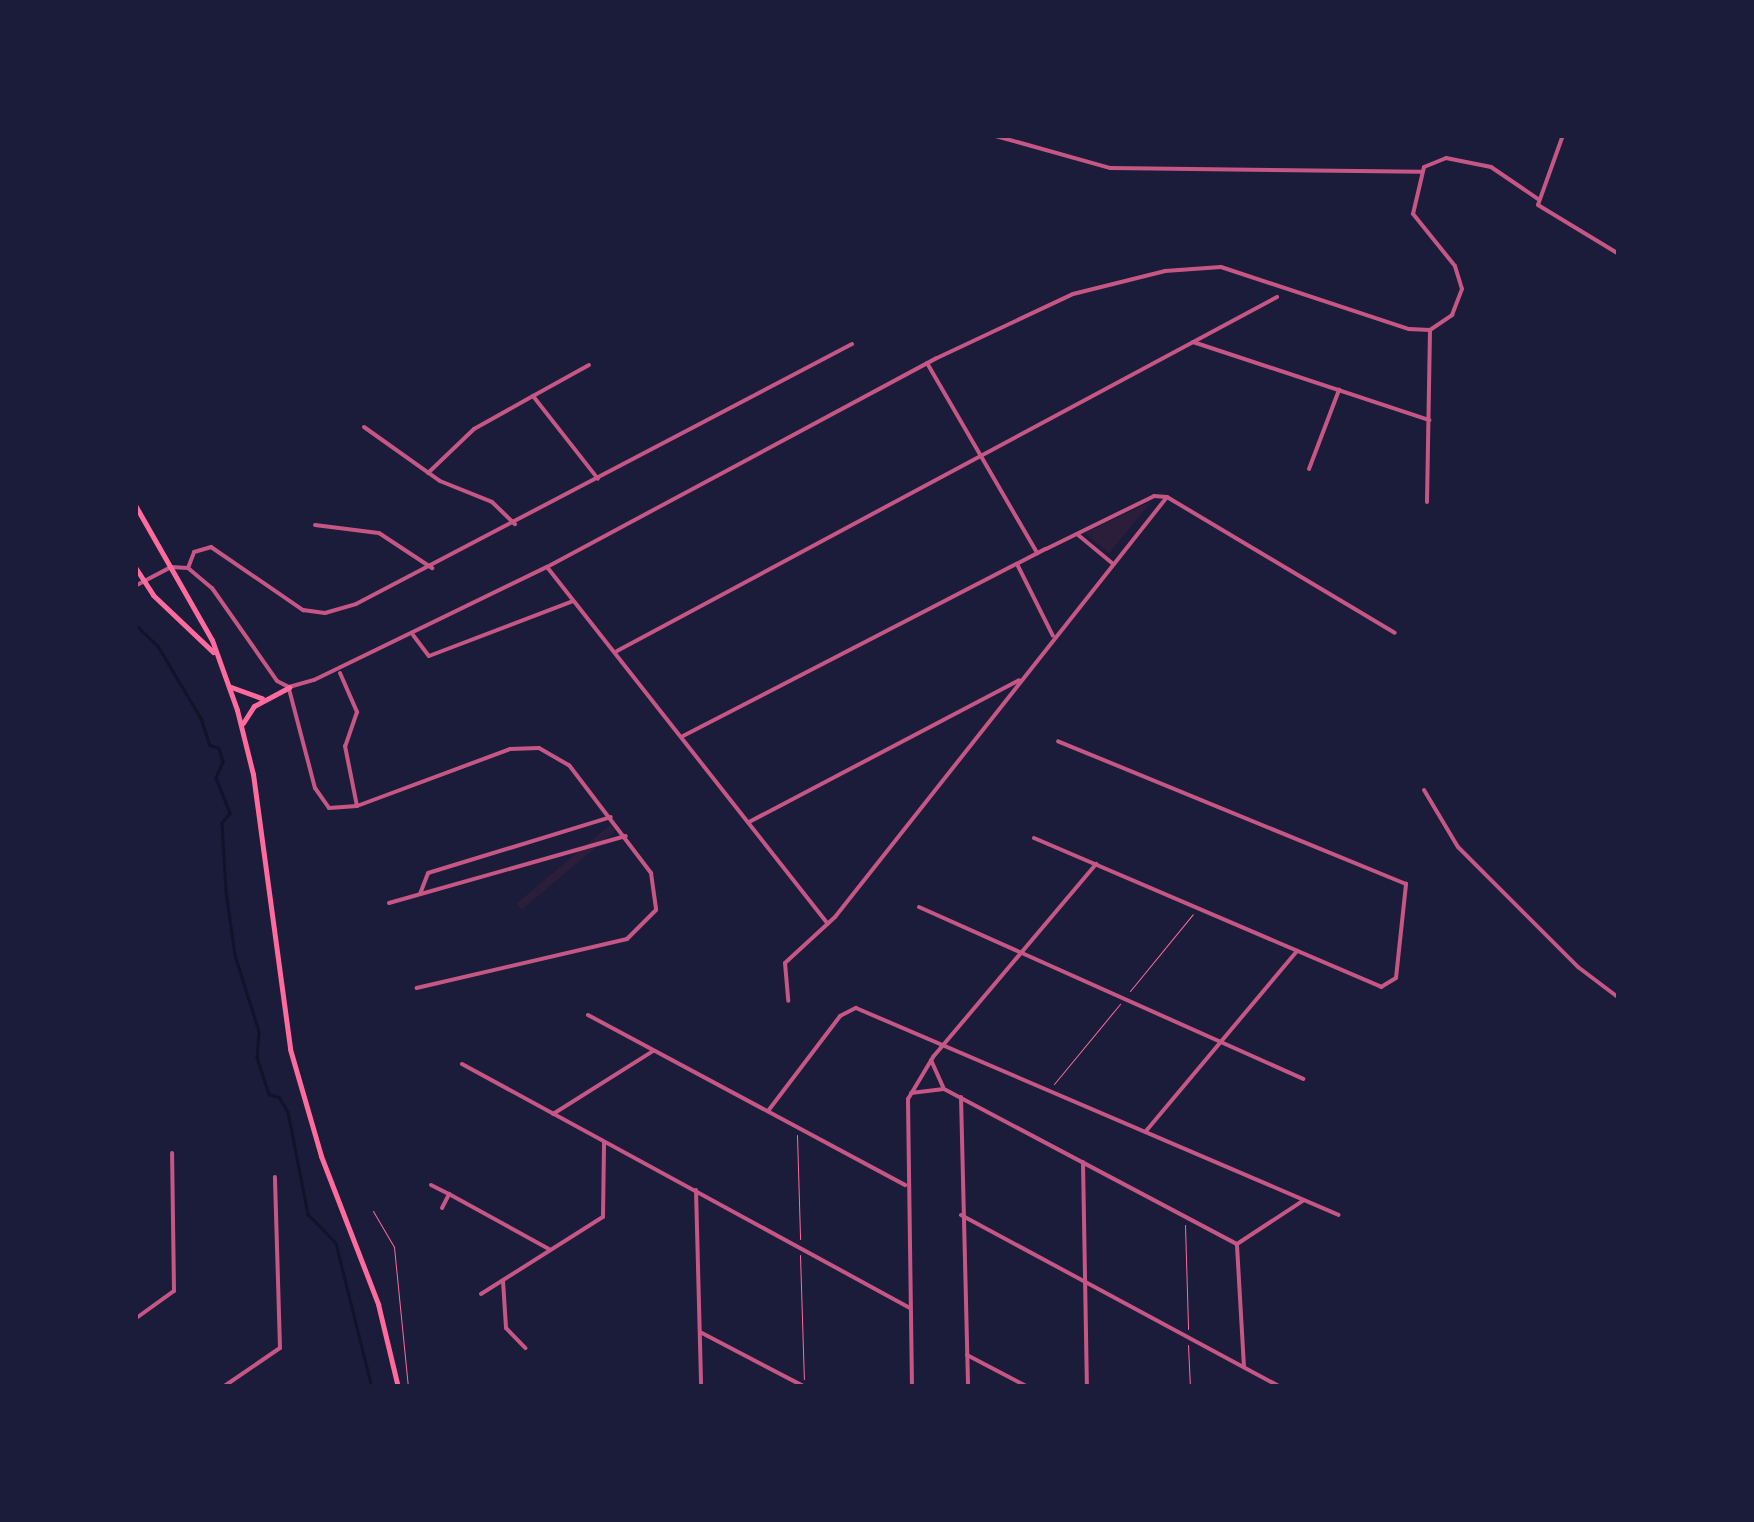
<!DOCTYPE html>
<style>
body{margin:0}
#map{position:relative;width:1754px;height:1522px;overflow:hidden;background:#1b1b3a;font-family:Cabin,sans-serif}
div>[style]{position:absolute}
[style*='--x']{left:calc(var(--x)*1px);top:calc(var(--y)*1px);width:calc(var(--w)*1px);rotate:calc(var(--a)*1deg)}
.green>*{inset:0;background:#2a1e3b;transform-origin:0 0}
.stream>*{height:2.5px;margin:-1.25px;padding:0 1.25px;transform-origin:1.25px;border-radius:1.25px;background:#12122b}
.path>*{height:1px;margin:-0.5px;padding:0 0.5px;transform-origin:0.5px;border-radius:0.5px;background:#ff6b9d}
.minor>*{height:4px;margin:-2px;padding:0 2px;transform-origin:2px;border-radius:2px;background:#c65784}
.secondary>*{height:5px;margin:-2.5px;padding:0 2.5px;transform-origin:2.5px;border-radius:2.5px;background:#ff6b9d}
span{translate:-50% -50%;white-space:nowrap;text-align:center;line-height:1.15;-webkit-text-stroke:10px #1b1b3a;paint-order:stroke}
.frame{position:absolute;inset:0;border:138px solid #1b1b3a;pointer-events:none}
</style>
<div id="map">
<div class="green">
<div style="clip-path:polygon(1152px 501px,1109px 553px,1085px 533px)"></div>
<div style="left:610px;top:825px;width:8px;height:122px;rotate:50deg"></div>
</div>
<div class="stream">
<div style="--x:135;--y:624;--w:32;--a:44"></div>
<div style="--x:158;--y:646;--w:84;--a:59.2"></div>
<div style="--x:201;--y:718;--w:28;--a:72"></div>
<div style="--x:210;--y:745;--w:9;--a:18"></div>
<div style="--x:219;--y:748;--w:15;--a:74"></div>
<div style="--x:223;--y:762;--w:17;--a:114"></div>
<div style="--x:216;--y:778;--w:38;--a:68"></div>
<div style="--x:230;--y:813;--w:13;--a:129"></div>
<div style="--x:222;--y:823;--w:68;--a:86.6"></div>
<div style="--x:226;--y:891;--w:65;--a:82"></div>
<div style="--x:235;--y:955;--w:80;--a:72.5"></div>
<div style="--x:259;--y:1031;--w:26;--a:94"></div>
<div style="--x:257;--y:1057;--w:39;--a:72"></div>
<div style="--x:269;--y:1094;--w:10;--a:17"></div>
<div style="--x:279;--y:1097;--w:17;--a:59"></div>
<div style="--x:288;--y:1112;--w:104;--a:78.9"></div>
<div style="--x:308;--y:1214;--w:40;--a:46"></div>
<div style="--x:336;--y:1243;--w:148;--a:76"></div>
</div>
<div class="path">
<div style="--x:1130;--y:991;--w:99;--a:-50.7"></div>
<div style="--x:1054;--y:1084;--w:104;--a:-50.5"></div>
<div style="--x:797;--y:1135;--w:104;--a:88.3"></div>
<div style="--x:373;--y:1211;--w:42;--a:59.7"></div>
<div style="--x:394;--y:1247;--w:141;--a:84.3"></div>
<div style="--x:1185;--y:1225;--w:104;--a:88.3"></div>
<div style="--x:800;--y:1255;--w:124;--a:88.2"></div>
<div style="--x:1188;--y:1345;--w:42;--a:87.3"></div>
</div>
<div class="minor">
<div style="--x:992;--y:135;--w:123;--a:15.6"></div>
<div style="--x:1110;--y:168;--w:311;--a:0.7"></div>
<div style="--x:1563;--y:135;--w:74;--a:109.7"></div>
<div style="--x:1538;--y:205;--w:95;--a:31.2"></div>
<div style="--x:1193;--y:342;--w:249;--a:18.3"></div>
<div style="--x:927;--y:363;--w:220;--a:59.9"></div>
<div style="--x:533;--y:396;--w:64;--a:-29"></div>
<div style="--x:364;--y:427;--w:93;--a:35.4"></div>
<div style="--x:440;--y:481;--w:56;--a:22"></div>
<div style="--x:492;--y:502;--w:32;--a:44"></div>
<div style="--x:1309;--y:469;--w:85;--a:-69.2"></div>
<div style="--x:428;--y:473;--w:64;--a:-43.7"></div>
<div style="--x:474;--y:429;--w:68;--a:-29.2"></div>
<div style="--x:533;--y:396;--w:105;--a:51.9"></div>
<div style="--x:1167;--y:497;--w:265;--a:30.8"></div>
<div style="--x:1427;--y:502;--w:172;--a:-89"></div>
<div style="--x:315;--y:525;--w:64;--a:7.1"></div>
<div style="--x:379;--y:533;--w:64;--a:33.4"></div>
<div style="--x:1077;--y:534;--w:45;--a:39.6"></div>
<div style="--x:1017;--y:564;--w:80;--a:63.4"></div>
<div style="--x:547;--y:567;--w:454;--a:51.8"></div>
<div style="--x:188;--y:568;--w:17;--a:-69"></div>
<div style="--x:194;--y:552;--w:18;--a:-16"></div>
<div style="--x:211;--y:547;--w:112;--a:34.4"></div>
<div style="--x:303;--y:610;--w:22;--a:8"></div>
<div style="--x:325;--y:613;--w:32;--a:-16"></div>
<div style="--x:356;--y:604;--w:560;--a:-27.66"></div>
<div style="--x:135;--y:586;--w:41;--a:-27.8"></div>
<div style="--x:171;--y:567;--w:17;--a:3"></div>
<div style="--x:188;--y:568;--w:31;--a:40"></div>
<div style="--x:212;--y:588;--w:113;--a:55"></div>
<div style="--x:277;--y:681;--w:13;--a:27"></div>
<div style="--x:289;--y:687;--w:26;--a:-16"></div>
<div style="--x:314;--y:680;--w:259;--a:-25.9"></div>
<div style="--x:547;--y:567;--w:442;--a:-28.2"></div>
<div style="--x:937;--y:358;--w:150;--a:-25.2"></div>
<div style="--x:1073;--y:294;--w:95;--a:-14"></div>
<div style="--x:1165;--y:271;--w:56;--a:-4.1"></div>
<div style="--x:1221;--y:267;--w:198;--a:18.3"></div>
<div style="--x:1409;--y:329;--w:21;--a:3"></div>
<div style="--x:1430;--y:330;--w:27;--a:-34"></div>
<div style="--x:1452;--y:315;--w:28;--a:-69"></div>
<div style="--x:1462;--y:289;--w:24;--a:-107"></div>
<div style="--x:1455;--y:266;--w:67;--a:-128.9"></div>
<div style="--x:1413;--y:214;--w:48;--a:-76.8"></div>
<div style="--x:1424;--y:167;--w:24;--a:-22"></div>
<div style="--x:1446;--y:158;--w:46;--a:11.3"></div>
<div style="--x:1491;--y:167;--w:57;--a:34.2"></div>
<div style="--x:413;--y:635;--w:26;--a:53"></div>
<div style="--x:429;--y:656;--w:154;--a:-20.9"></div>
<div style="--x:617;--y:651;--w:749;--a:-28.21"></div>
<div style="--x:340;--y:673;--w:43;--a:66.4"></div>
<div style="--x:357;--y:712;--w:36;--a:109"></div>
<div style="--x:345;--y:746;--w:61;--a:78.7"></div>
<div style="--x:289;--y:689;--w:102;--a:75.3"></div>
<div style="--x:315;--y:788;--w:24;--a:55"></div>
<div style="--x:329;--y:808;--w:28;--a:-4"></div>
<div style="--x:357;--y:806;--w:163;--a:-20.4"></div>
<div style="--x:510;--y:749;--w:29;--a:-2"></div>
<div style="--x:539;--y:748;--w:34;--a:30"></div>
<div style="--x:569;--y:765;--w:136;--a:52.8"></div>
<div style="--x:651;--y:873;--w:37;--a:82"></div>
<div style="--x:656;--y:910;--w:41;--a:135"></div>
<div style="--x:627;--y:939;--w:216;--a:166.9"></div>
<div style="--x:683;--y:736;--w:408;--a:-27.3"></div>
<div style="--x:1046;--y:549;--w:120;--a:-26.1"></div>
<div style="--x:1154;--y:496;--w:13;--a:4"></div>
<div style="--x:1167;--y:497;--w:535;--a:128.33"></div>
<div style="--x:835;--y:917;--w:68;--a:137.4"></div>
<div style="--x:785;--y:963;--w:38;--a:85"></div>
<div style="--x:1424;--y:790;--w:66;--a:59.2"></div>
<div style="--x:1458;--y:847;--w:170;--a:45"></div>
<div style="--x:1578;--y:967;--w:51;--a:37.1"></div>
<div style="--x:749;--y:822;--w:305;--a:-27.7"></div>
<div style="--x:1034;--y:838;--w:378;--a:23.2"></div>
<div style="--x:1381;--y:987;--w:17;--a:-31"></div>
<div style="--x:1396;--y:978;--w:95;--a:-83.9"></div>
<div style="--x:1406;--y:884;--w:376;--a:-157.7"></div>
<div style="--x:420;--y:894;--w:22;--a:-69"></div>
<div style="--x:428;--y:873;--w:191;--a:-17"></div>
<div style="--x:389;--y:903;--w:246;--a:-15.8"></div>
<div style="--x:919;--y:907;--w:421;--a:24.1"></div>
<div style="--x:588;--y:1015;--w:360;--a:28.2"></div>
<div style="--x:931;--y:1060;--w:30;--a:66"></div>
<div style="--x:462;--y:1064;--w:510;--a:28.57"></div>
<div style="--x:911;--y:1093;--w:33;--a:-7"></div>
<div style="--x:944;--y:1089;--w:331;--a:27.9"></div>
<div style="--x:961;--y:1097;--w:290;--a:88.6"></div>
<div style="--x:768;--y:1111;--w:119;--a:-52.8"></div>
<div style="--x:840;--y:1016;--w:18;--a:-27"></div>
<div style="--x:856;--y:1008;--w:525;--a:23.2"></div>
<div style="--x:553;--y:1114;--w:118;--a:-32.2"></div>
<div style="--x:1146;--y:1131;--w:235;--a:-50"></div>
<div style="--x:1083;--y:1162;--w:225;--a:89"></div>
<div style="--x:431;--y:1185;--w:20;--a:27"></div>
<div style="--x:696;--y:1190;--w:197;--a:88.5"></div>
<div style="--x:442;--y:1208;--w:16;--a:-63"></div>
<div style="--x:449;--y:1194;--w:114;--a:28.8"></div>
<div style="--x:961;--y:1215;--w:362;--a:28.3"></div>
<div style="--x:503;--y:1281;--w:47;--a:86.3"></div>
<div style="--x:506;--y:1328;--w:28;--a:46"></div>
<div style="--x:481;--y:1294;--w:144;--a:-32.3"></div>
<div style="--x:603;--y:1217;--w:75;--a:-89.2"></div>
<div style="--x:135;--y:1319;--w:48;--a:-35.7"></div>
<div style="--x:174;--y:1291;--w:138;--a:-90.8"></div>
<div style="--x:700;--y:1332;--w:119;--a:27.6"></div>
<div style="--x:967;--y:1355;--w:69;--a:27.7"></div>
<div style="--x:1244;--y:1367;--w:123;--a:-93.3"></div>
<div style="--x:1237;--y:1244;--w:80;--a:-33.3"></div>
<div style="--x:223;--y:1387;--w:69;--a:-34.4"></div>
<div style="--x:280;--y:1348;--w:171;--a:-91.7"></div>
<div style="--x:912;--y:1387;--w:288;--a:-90.8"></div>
<div style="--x:908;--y:1099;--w:49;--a:-59.2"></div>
<div style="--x:933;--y:1057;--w:253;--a:-49.8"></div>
</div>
<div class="secondary">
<div style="--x:135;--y:505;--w:155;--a:60.3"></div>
<div style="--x:212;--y:640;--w:74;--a:70.3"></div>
<div style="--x:237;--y:710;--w:66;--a:76"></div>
<div style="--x:253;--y:774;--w:277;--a:82.3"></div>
<div style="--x:290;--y:1049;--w:111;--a:73.8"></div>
<div style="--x:321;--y:1156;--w:159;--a:68.9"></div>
<div style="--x:378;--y:1304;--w:85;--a:76.5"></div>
<div style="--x:135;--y:567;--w:33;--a:57"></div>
<div style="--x:153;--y:595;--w:83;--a:43.5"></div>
<div style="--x:231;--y:687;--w:33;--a:20"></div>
<div style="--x:243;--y:723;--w:20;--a:-57"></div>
<div style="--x:254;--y:706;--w:40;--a:-28"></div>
</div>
<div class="frame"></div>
</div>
